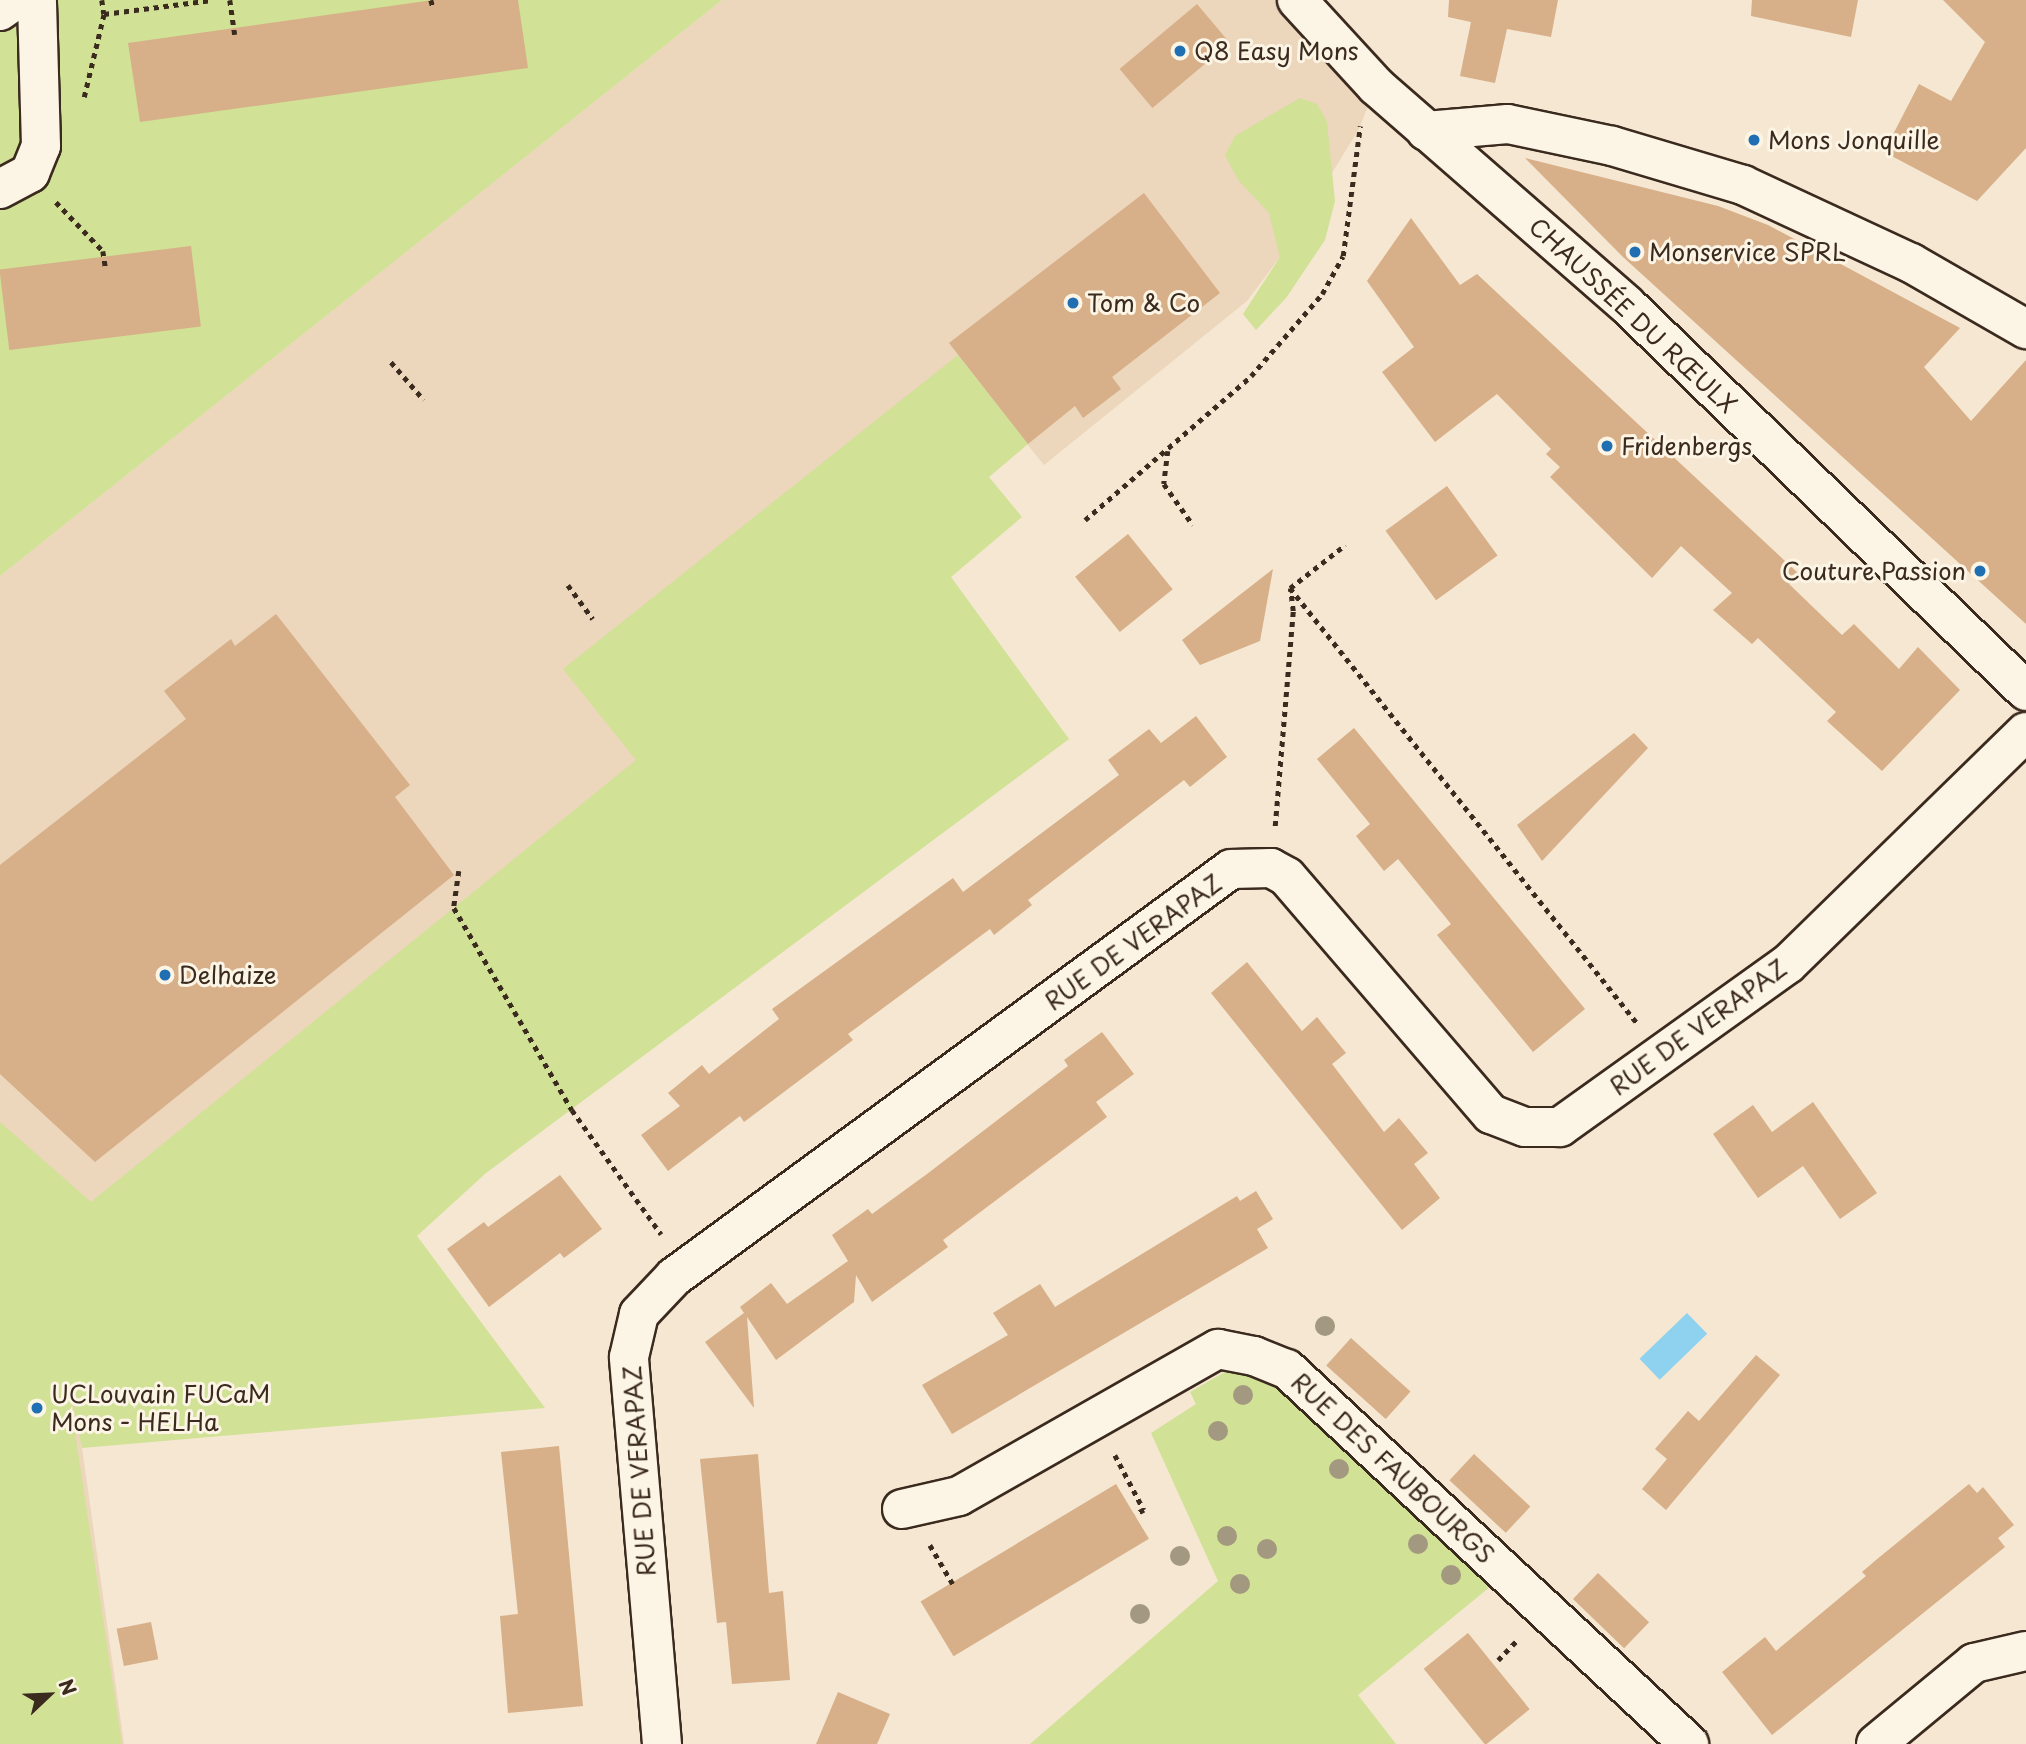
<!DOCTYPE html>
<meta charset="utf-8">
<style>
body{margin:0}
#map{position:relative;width:2026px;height:1744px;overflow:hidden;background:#f5e7d2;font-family:"Playpen Sans",sans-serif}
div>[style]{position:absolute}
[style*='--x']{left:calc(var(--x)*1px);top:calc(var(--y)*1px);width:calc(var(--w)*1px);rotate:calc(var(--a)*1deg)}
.built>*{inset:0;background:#ecd6bc}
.green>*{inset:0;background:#d1e195}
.water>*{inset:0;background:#8ed2f0;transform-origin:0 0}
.building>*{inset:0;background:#d7af88;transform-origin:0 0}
.path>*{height:4.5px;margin-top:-2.25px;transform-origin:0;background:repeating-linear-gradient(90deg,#3b2a1e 0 5px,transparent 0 10px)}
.roads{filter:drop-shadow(2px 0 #3b2a1e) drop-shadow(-2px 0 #3b2a1e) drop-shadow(0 2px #3b2a1e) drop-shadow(0 -2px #3b2a1e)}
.minor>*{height:38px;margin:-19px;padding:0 19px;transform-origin:19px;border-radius:19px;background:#fcf5e5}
.secondary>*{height:38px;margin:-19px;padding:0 19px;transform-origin:19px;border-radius:19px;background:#fcf5e5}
.trees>*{width:20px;height:20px;margin:-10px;border-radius:50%;background:#a39880}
.dots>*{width:19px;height:19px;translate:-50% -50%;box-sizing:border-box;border:4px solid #fcf5e5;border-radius:50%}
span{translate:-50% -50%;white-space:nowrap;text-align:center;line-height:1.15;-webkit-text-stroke:6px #fcf5e5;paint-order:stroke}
.poi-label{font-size:24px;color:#3b2a1e}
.left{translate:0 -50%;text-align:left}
.right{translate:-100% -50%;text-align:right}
.street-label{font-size:24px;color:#3b2a1e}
.north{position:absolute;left:14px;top:1660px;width:70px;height:70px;-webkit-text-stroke:5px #fcf5e5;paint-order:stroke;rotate:67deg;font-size:19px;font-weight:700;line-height:28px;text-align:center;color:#3b2a1e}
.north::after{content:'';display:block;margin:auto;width:24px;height:32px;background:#3b2a1e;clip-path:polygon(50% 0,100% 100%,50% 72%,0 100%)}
</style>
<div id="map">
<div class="built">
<div style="clip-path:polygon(722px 0,1297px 0,1376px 86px,1359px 129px,1280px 257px,1247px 301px,1044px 465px,1027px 444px,454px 908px,65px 1367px,82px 1448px,124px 1744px,0 1744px,0 576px)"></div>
</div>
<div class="green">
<div style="clip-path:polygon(0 0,722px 0,0 576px)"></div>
<div style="clip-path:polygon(1300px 98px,1317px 104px,1327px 122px,1335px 201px,1325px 240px,1286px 298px,1256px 330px,1243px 314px,1280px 257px,1269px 213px,1238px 180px,1225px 155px,1235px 136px)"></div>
<div style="clip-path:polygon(958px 355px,1028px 444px,989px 477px,1022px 517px,951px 577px,1069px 739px,486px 1173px,417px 1236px,545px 1408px,82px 1448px,68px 1386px,122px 1744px,0 1744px,0 1122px,91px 1202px,636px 760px,563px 669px)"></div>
<div style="clip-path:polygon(1230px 1369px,1253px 1373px,1277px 1384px,1491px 1586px,1358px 1695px,1396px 1744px,1030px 1744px,1218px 1581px,1151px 1433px,1196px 1404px,1190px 1392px)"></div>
</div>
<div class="water">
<div style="left:1687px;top:1313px;width:29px;height:66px;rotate:46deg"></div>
</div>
<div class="building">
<div style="clip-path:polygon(433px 0,518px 0,528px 68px,140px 122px,128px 43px)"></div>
<div style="clip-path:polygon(1449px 0,1558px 0,1551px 37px,1507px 29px,1495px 83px,1460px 76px,1471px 22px,1448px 17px)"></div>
<div style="clip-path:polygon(1752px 0,1858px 0,1851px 37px,1751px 16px)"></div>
<div style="clip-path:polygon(1943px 0,2026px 0,2026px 148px,1977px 201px,1884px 152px,1919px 84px,1951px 101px,1985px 42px)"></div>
<div style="left:1197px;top:4px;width:51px;height:101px;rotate:50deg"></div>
<div style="clip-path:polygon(1525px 158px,1718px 206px,1768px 225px,1960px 328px,1924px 367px,1971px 421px,2026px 360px,2026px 624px,1623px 257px)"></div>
<div style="clip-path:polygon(1144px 193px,1220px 293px,1112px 377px,1121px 389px,1083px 418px,1075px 406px,1028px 444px,949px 343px)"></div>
<div style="clip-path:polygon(1411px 218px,1460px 285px,1477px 274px,1799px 574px,1789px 584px,1842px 635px,1854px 624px,1899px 669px,1918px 647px,1960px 690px,1882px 771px,1827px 721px,1836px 712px,1758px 638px,1752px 644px,1713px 610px,1732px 593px,1681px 546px,1652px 578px,1550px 477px,1560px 467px,1546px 454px,1551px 449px,1497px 394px,1435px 442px,1382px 372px,1414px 347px,1367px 281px)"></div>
<div style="left:191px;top:246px;width:81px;height:193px;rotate:83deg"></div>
<div style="left:1447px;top:486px;width:86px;height:76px;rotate:54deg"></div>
<div style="left:1128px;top:534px;width:71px;height:68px;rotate:51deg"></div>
<div style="clip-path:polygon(1273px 569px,1260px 641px,1200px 665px,1182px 640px)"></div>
<div style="clip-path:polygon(276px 614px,410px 785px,395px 797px,454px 875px,95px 1162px,0 1074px,0 865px,186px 719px,164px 691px,231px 639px,235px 646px)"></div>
<div style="clip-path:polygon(1196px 716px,1227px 757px,1190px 787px,1184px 780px,1028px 900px,1032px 905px,994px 935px,990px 929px,848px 1034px,853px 1040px,744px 1122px,740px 1116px,668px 1171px,641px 1135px,680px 1106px,668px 1093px,702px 1065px,709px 1074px,779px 1019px,772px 1009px,953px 878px,963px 892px,1119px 775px,1108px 760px,1149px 729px,1161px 743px)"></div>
<div style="clip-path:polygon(1354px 728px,1585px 1009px,1533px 1052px,1437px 935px,1451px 924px,1398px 859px,1384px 871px,1356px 836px,1370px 824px,1317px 759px)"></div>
<div style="clip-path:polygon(1634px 733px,1648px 748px,1542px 861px,1517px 825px)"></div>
<div style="clip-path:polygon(1247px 962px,1302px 1031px,1317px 1017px,1346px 1053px,1332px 1064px,1384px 1132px,1399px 1118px,1428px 1153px,1414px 1164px,1440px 1198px,1402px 1230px,1211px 993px)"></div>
<div style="clip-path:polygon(1102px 1032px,1134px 1074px,1096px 1102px,1107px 1117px,943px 1240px,948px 1247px,872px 1302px,856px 1275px,854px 1302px,776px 1360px,747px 1317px,754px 1408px,705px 1342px,744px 1313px,740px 1307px,771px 1283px,787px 1304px,848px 1261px,832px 1235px,868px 1209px,872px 1214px,927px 1174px,1068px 1066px,1064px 1060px)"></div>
<div style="clip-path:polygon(1813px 1102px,1877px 1193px,1840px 1219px,1803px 1166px,1758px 1198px,1713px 1134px,1753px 1105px,1772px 1132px)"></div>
<div style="clip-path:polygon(560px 1175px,602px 1229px,564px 1258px,560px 1253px,489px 1307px,447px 1249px,484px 1222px,488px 1227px)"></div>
<div style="clip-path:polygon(1256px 1191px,1273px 1219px,1257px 1229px,1268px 1248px,952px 1434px,922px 1385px,1008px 1335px,993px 1313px,1040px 1284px,1055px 1307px,1237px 1196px,1240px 1201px)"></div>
<div style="left:1351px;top:1338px;width:80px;height:37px;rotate:42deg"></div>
<div style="clip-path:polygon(1756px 1355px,1780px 1375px,1666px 1510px,1642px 1489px,1667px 1459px,1655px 1449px,1688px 1411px,1699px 1421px)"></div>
<div style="clip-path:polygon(559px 1446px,583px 1706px,508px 1713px,500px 1616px,518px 1614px,501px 1452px)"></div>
<div style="clip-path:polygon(758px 1454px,769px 1593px,783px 1591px,790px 1680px,732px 1684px,726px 1622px,717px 1623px,700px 1459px)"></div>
<div style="left:1474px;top:1454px;width:77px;height:36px;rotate:43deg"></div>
<div style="left:1116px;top:1484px;width:64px;height:228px;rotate:59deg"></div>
<div style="clip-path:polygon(1969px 1484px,1977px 1493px,1983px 1487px,2014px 1525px,1998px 1538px,2005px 1547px,1772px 1735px,1722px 1672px,1765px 1637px,1776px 1651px,1866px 1576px,1862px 1572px,1876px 1560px)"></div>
<div style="left:1598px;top:1573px;width:71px;height:36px;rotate:44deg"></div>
<div style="left:151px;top:1622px;width:38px;height:35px;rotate:79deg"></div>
<div style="left:1468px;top:1633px;width:98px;height:57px;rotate:51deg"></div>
<div style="clip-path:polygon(838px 1692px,890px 1714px,877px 1744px,816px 1744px)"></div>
</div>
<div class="path">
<div style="--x:102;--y:0;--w:14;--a:82"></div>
<div style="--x:230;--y:0;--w:35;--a:82"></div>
<div style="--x:431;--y:0;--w:7;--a:74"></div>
<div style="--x:84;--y:97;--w:85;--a:-76.5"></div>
<div style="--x:104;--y:14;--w:109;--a:-7.4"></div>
<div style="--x:56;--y:202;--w:68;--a:46.2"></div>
<div style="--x:103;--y:251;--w:19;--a:81"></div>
<div style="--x:391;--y:362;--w:50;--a:49"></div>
<div style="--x:1168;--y:451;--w:33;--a:97"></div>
<div style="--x:1164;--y:484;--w:50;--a:54.7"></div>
<div style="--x:1085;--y:520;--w:220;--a:-40.9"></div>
<div style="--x:1251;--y:376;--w:108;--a:-49.1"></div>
<div style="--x:1322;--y:294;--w:43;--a:-61.1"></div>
<div style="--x:1343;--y:256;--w:131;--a:-82.5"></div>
<div style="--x:568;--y:585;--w:42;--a:53.7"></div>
<div style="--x:1290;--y:588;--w:70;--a:-38"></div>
<div style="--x:1275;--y:826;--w:216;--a:-85.2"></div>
<div style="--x:1293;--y:611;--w:23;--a:-97"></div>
<div style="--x:1290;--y:588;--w:556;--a:51.42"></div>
<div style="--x:459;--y:871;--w:37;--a:98"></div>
<div style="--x:454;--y:908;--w:234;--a:59.7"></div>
<div style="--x:572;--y:1110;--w:153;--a:54.3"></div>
<div style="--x:1115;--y:1455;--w:62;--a:62.2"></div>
<div style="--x:1144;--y:1510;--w:10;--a:151"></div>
<div style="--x:930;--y:1545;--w:45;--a:59.5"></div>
<div style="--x:1498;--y:1660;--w:28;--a:-46"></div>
</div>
<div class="roads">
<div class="minor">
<div style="--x:0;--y:11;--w:19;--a:-36"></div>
<div style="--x:0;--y:189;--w:34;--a:-28"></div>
<div style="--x:30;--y:173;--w:29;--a:-68"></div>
<div style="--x:41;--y:146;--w:146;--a:-91.6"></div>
<div style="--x:902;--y:1509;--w:58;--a:-12.8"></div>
<div style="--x:959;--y:1496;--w:298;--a:-29.6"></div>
<div style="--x:1218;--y:1349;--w:37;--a:11"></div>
<div style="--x:1254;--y:1356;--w:35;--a:22"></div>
<div style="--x:1287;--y:1369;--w:550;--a:43.01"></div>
<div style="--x:662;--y:1744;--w:388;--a:-94.9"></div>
<div style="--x:629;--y:1357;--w:44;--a:-76.9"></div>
<div style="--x:639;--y:1314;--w:51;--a:-46.6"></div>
<div style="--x:674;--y:1277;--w:690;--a:-36.22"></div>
<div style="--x:1231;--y:869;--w:40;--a:-1.4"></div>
<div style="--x:1271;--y:868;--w:18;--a:29"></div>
<div style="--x:1287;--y:877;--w:313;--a:49.3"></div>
<div style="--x:1491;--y:1114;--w:36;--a:21"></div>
<div style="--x:1525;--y:1127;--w:35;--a:0"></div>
<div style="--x:1560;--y:1127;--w:280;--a:-35.6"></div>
<div style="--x:1788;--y:964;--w:332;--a:-44.3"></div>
<div style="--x:1876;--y:1744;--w:127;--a:-39.6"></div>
<div style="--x:1974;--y:1663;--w:53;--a:-13"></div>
</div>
<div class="secondary">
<div style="--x:1297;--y:0;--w:117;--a:47.4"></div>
<div style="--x:1376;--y:86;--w:333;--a:41.1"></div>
<div style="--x:1627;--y:305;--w:555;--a:44.05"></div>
<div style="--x:1426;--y:131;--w:82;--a:-4.9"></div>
<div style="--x:1508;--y:124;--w:106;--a:11.9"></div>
<div style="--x:1612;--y:146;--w:137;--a:16.6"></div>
<div style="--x:1743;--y:185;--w:185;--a:24.9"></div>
<div style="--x:1911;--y:263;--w:133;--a:29.9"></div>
</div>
</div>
<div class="trees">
<div style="left:1325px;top:1326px"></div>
<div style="left:1243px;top:1395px"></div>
<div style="left:1218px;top:1431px"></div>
<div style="left:1339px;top:1469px"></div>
<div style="left:1227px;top:1536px"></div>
<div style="left:1418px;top:1544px"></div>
<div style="left:1267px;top:1549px"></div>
<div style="left:1180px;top:1556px"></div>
<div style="left:1451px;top:1575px"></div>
<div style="left:1240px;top:1584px"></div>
<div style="left:1140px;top:1614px"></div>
</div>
<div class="dots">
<div style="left:1180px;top:51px;background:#1f6fb2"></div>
<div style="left:1754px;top:140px;background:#1f6fb2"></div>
<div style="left:1635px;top:252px;background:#1f6fb2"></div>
<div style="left:1073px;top:303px;background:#1f6fb2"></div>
<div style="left:1607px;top:446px;background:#1f6fb2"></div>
<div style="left:1980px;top:571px;background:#1f6fb2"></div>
<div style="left:165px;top:975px;background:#1f6fb2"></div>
<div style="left:37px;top:1408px;background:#1f6fb2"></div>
</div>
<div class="poi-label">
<span class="left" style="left:1194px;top:51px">Q8 Easy Mons</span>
<span class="left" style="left:1768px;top:140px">Mons Jonquille</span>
<span class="left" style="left:1649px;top:252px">Monservice SPRL</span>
<span class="left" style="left:1087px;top:303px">Tom &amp; Co</span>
<span class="left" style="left:1621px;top:446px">Fridenbergs</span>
<span class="right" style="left:1966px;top:571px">Couture Passion</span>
<span class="left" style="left:179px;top:975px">Delhaize</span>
<span class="left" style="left:51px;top:1408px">UCLouvain FUCaM<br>Mons - HELHa</span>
</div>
<div class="street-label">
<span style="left:1633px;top:315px;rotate:43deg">CHAUSSÉE DU RŒULX</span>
<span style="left:1133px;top:942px;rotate:-36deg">RUE DE VERAPAZ</span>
<span style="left:1698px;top:1027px;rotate:-36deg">RUE DE VERAPAZ</span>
<span style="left:1393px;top:1468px;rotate:43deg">RUE DES FAUBOURGS</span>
<span style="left:639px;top:1471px;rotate:-94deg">RUE DE VERAPAZ</span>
</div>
<div class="north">N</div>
</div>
